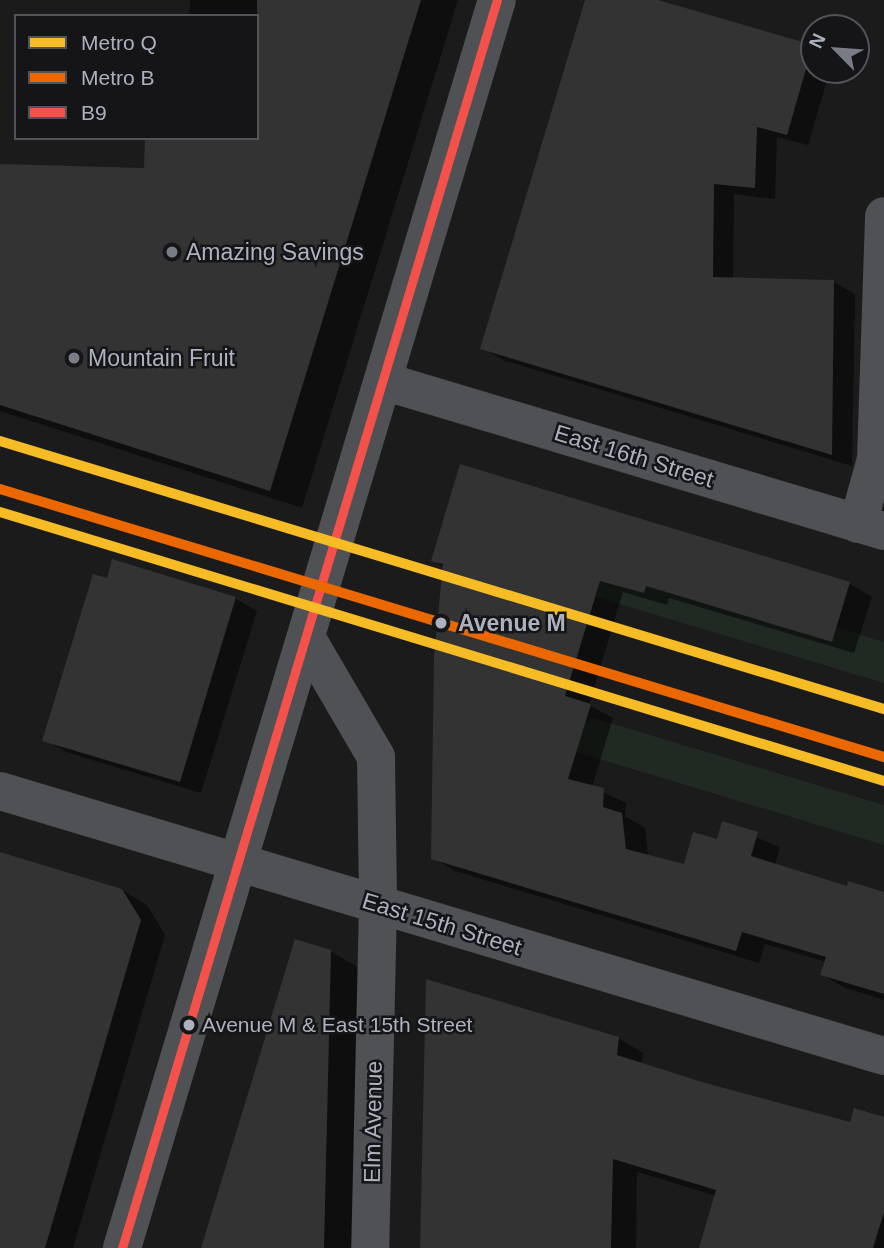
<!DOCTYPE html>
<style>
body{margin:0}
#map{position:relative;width:884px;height:1248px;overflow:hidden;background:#1b1b1b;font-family:Arial,sans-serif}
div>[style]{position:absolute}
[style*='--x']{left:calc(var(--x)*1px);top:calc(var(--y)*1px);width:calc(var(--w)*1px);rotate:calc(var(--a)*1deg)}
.green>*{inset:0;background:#202922}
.shadow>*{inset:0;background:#0007}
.building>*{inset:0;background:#333334}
.minor>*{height:38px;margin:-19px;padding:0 19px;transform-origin:19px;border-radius:19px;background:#4f5154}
.bus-1>*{height:9px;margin:-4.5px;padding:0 4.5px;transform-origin:4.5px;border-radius:4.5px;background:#f4514b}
.metro-1>*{height:10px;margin:-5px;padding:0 5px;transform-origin:5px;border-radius:5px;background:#f6bc26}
.metro-2>*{height:10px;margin:-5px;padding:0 5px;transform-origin:5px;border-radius:5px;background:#eb6800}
.dots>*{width:19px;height:19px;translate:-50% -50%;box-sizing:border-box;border:4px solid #151518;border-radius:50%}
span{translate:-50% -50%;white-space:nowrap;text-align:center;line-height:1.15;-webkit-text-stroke:5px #151518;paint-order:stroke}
.bus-label{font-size:21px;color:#acb1bd}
.left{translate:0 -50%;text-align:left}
.poi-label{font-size:23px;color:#acb1bd}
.street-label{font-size:23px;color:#acb1bd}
.stop-label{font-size:23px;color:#acb1bd;font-weight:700}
.legend{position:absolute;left:14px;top:14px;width:245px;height:126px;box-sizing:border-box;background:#151518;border:2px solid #51535a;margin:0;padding:9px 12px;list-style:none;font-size:21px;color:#acb1bd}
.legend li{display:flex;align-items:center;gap:14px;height:35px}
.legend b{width:35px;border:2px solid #51535a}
.north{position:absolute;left:800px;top:14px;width:70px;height:70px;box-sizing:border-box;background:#151518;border:2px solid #51535a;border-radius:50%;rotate:295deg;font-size:19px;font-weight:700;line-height:28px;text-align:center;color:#acb1bd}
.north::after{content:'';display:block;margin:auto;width:24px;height:32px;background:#797c84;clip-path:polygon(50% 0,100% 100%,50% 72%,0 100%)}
</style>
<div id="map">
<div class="green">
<div style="clip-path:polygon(600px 581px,644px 593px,646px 586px,831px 642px,836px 627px,884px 642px,884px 683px,596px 597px)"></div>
<div style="clip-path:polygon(593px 718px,884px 805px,884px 845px,550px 744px)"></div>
</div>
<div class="shadow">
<div style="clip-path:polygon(190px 0,458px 0,302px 508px,0 411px,0 166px,146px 170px,257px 138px,257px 16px,189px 16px)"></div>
<div style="clip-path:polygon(587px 0,653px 0,812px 47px,814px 70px,830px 70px,808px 145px,777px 137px,775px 199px,734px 194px,733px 280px,834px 282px,855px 294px,852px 466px,503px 360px,483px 348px)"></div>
<div style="clip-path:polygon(461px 467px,850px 584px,872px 597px,854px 653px,669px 598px,667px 605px,623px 592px,589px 705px,613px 718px,592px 787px,626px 803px,625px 816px,645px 828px,648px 856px,685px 866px,718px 841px,723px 824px,780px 847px,775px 865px,848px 888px,884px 893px,884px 1000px,845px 988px,823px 975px,826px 962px,765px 944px,759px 963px,455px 871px,433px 858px,444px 567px,433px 560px)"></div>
<div style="clip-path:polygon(235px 598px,257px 611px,201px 793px,66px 752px,45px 740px)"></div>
<div style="clip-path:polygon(0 854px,122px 890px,147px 905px,165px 935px,73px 1248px,0 1248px)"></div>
<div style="clip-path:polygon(330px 951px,370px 974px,364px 1248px,203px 1248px)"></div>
<div style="clip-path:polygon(618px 1038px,643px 1053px,641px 1064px,702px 1083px,851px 1124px,884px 1119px,884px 1248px,701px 1248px,717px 1196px,637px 1172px,636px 1248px,422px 1248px)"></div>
</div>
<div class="building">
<div style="clip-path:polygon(257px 0,421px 0,270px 491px,0 405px,0 164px,144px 168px,145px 138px,257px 138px)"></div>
<div style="clip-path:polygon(585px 0,658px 0,813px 45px,787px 135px,757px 127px,755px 188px,714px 184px,713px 277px,834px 280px,832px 455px,480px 349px)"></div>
<div style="clip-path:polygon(460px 464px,850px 582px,832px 642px,646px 586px,644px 593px,600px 581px,565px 696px,591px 704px,568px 779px,604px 788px,603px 807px,622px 813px,626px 849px,684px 864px,693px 832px,717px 839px,722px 821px,758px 832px,751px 856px,847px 886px,848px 881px,884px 892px,884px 994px,820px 975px,826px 957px,742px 932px,736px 951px,431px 859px,434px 657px,443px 564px,431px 561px)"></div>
<div style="clip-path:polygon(112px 559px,236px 597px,180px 782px,42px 741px,93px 574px,107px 578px)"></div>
<div style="clip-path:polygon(0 852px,122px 889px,141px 920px,45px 1248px,0 1248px)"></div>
<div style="clip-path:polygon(295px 939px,331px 950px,324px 1248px,201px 1248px)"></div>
<div style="clip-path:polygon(426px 979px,619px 1037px,617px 1055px,702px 1082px,850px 1122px,854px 1108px,884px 1117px,884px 1212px,873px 1248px,699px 1248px,716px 1190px,613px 1159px,611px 1248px,420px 1248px)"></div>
</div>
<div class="minor">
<div style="--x:383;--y:381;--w:523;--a:16.67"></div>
<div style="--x:858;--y:524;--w:67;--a:-74.5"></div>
<div style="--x:876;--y:459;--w:243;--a:-88.1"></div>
<div style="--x:306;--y:637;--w:139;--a:59.7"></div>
<div style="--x:376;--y:757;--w:148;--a:89.2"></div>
<div style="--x:378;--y:905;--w:343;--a:91.3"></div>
<div style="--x:0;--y:791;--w:923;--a:16.69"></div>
<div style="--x:122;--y:1248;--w:1303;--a:-73.28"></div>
</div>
<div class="bus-1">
<div style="--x:122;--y:1248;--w:1303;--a:-73.28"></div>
</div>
<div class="metro-1">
<div style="--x:0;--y:441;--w:924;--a:16.87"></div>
<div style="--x:0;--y:512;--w:924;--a:16.92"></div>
</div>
<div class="metro-2">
<div style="--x:0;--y:489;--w:924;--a:16.87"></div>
</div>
<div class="dots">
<div style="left:172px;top:252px;background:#797c84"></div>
<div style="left:74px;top:358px;background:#797c84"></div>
<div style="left:441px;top:623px;background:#acb1bd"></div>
<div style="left:189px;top:1025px;background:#acb1bd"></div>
</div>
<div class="bus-label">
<span class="left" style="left:202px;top:1025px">Avenue M &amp; East 15th Street</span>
</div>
<div class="poi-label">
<span class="left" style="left:186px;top:252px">Amazing Savings</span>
<span class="left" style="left:88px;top:358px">Mountain Fruit</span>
</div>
<div class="street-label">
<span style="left:634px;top:456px;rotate:17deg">East 16th Street</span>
<span style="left:442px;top:924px;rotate:17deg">East 15th Street</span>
<span style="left:373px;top:1122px;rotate:-89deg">Elm Avenue</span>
</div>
<div class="stop-label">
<span class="left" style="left:458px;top:623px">Avenue M</span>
</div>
<ul class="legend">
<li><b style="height:9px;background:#f6bc26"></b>Metro Q</li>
<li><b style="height:9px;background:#eb6800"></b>Metro B</li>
<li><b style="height:9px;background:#f4514b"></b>B9</li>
</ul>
<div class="north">N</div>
</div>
